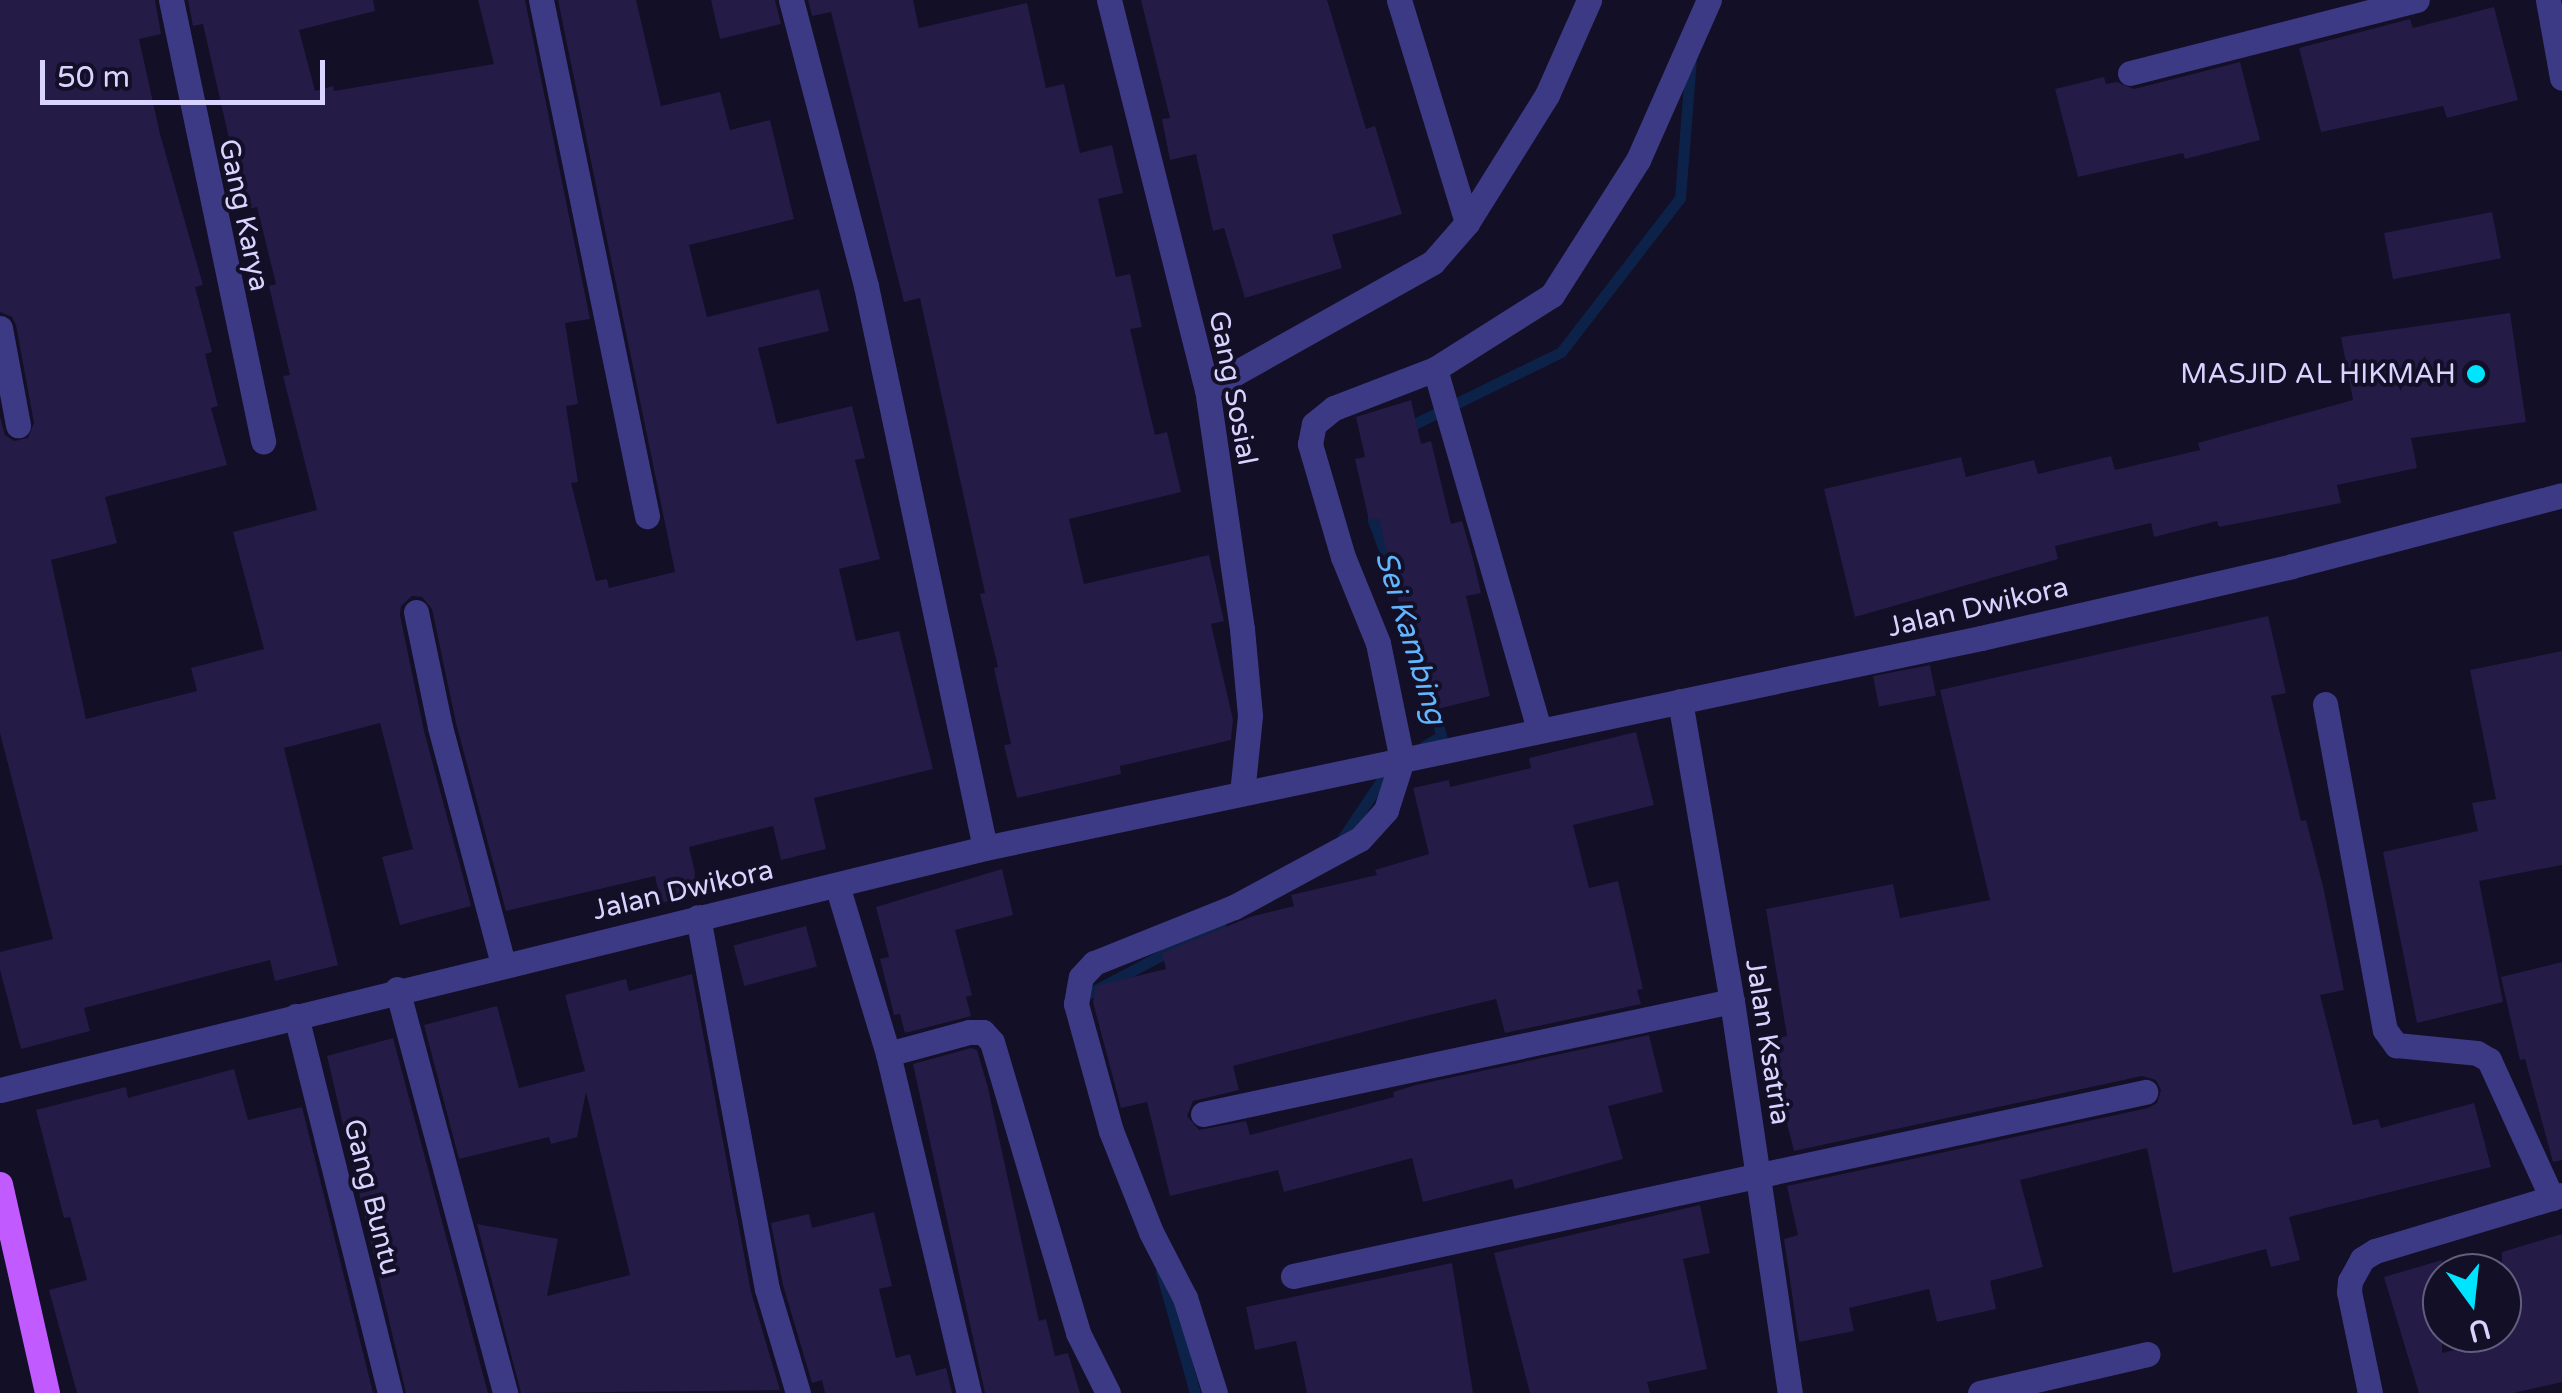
<!DOCTYPE html>
<style>
body{margin:0}
#map{position:relative;width:2562px;height:1393px;overflow:hidden;background:#130f26;font-family:"Varela Round",sans-serif}
div>[style]{position:absolute}
[style*='--x']{left:calc(var(--x)*1px);top:calc(var(--y)*1px);width:calc(var(--w)*1px);rotate:calc(var(--a)*1deg)}
.stream>*{height:11px;margin:-5.5px;padding:0 5.5px;transform-origin:5.5px;border-radius:5.5px;background:#0c2248}
.building>*{inset:0;background:#241b47;transform-origin:0 0}
.minor>*{height:25px;margin:-12.5px;padding:0 12.5px;transform-origin:12.5px;border-radius:12.5px;background:#3d3a85}
.primary>*{height:25px;margin:-12.5px;padding:0 12.5px;transform-origin:12.5px;border-radius:12.5px;background:#c25bff}
.dots>*{width:28px;height:28px;translate:-50% -50%;box-sizing:border-box;border:5px solid #130f26;border-radius:50%}
span{translate:-50% -50%;white-space:nowrap;text-align:center;line-height:1.15;-webkit-text-stroke:8px #130f26;paint-order:stroke}
.street-label{font-size:28px;color:#d9d4ff}
.poi-label{font-size:28px;color:#d9d4ff}
.right{translate:-100% -50%;text-align:right}
.water-label{font-size:30px;color:#62b6ff;font-style:italic}
.north{position:absolute;left:2422px;top:1253px;width:100px;height:100px;box-sizing:border-box;background:#130f26;border:2px solid #625e7d;border-radius:50%;rotate:165deg;font-size:28px;font-weight:700;line-height:40px;text-align:center;color:#d9d4ff}
.north::after{content:'';display:block;margin:auto;width:35px;height:45px;background:#00e5ff;clip-path:polygon(50% 0,100% 100%,50% 72%,0 100%)}
.scale{position:absolute;left:40px;top:60px;width:285px;height:45px;box-sizing:border-box;border:5px solid #d9d4ff;border-top:0;padding-left:12px;font-size:30px;line-height:35px;white-space:nowrap;color:#d9d4ff;-webkit-text-stroke:8px #130f26;paint-order:stroke}
</style>
<div id="map">
<div class="stream">
<div style="--x:1402;--y:430;--w:177;--a:-26.1"></div>
<div style="--x:1561;--y:352;--w:195;--a:-52.3"></div>
<div style="--x:1680;--y:198;--w:140;--a:-85.5"></div>
<div style="--x:1373;--y:505;--w:15;--a:90"></div>
<div style="--x:1373;--y:520;--w:67;--a:69.9"></div>
<div style="--x:1424;--y:746;--w:20;--a:-30"></div>
<div style="--x:1441;--y:736;--w:41;--a:-102.7"></div>
<div style="--x:1340;--y:842;--w:92;--a:-56.1"></div>
<div style="--x:1078;--y:999;--w:161;--a:-27.7"></div>
<div style="--x:1161;--y:1272;--w:126;--a:74.3"></div>
</div>
<div class="building">
<div style="clip-path:polygon(0 0,155px 0,161px 34px,139px 39px,160px 134px,203px 285px,195px 287px,212px 352px,205px 354px,218px 406px,211px 408px,227px 465px,105px 497px,117px 543px,51px 560px,86px 719px,197px 691px,191px 668px,264px 649px,233px 532px,317px 510px,283px 376px,290px 375px,269px 286px,276px 284px,257px 207px,248px 209px,235px 165px,203px 24px,193px 26px,188px 0,373px 0,375px 11px,299px 30px,315px 91px,333px 86px,334px 91px,494px 64px,478px 0,525px 0,590px 319px,565px 323px,578px 404px,566px 406px,578px 482px,571px 483px,596px 581px,607px 579px,609px 588px,675px 572px,558px 0,636px 0,661px 106px,720px 92px,730px 130px,770px 120px,794px 219px,689px 245px,707px 317px,819px 289px,829px 331px,758px 348px,777px 424px,852px 406px,865px 458px,855px 460px,880px 559px,839px 569px,856px 641px,899px 631px,933px 769px,814px 798px,826px 849px,781px 860px,773px 826px,689px 847px,700px 894px,661px 903px,655px 876px,506px 911px,456px 723px,432px 609px,422px 597px,412px 596px,401px 606px,400px 615px,424px 731px,471px 906px,400px 925px,382px 857px,413px 849px,380px 723px,284px 748px,338px 965px,275px 981px,270px 960px,84px 1008px,90px 1031px,21px 1049px,0 970px,0 952px,53px 939px,0 733px,0 417px,5px 435px,14px 441px,28px 438px,34px 423px,16px 325px,12px 317px,0 312px)"></div>
<div style="clip-path:polygon(711px 0,775px 0,781px 24px,720px 39px)"></div>
<div style="clip-path:polygon(808px 0,913px 0,919px 28px,1027px 3px,1046px 88px,1064px 84px,1080px 153px,1112px 145px,1123px 193px,1098px 199px,1116px 277px,1130px 274px,1142px 327px,1130px 329px,1155px 435px,1167px 432px,1181px 492px,1069px 519px,1084px 584px,1209px 555px,1224px 621px,1211px 624px,1233px 720px,1231px 740px,1120px 766px,1121px 774px,1017px 798px,1004px 745px,1011px 744px,994px 668px,998px 667px,980px 594px,985px 593px,920px 298px,904px 302px,831px 12px,812px 16px)"></div>
<div style="clip-path:polygon(1141px 0,1327px 0,1366px 129px,1375px 126px,1402px 214px,1332px 235px,1342px 268px,1245px 298px,1224px 228px,1213px 231px,1196px 154px,1170px 160px,1162px 119px,1170px 118px)"></div>
<div style="clip-path:polygon(2494px 7px,2518px 100px,2447px 118px,2443px 106px,2321px 132px,2299px 48px,2410px 19px,2413px 28px)"></div>
<div style="clip-path:polygon(2240px 62px,2260px 140px,2185px 159px,2183px 153px,2078px 177px,2055px 89px,2104px 77px,2106px 84px,2117px 82px,2134px 89px)"></div>
<div style="left:2492px;top:212px;width:47px;height:110px;rotate:79deg"></div>
<div style="clip-path:polygon(2510px 313px,2526px 422px,2411px 438px,2417px 468px,2337px 485px,2341px 503px,2219px 527px,2217px 521px,2154px 537px,2151px 523px,2055px 546px,2058px 559px,1855px 617px,1824px 489px,1961px 457px,1966px 477px,2034px 460px,2038px 474px,2111px 456px,2115px 470px,2200px 450px,2198px 443px,2353px 400px,2341px 337px)"></div>
<div style="clip-path:polygon(1411px 400px,1421px 444px,1431px 441px,1451px 524px,1462px 521px,1473px 559px,1481px 593px,1466px 596px,1490px 696px,1425px 712px,1379px 519px,1369px 520px,1355px 459px,1365px 457px,1356px 417px)"></div>
<div style="clip-path:polygon(2268px 616px,2286px 693px,2271px 696px,2301px 821px,2306px 820px,2323px 886px,2344px 990px,2320px 995px,2353px 1125px,2378px 1119px,2381px 1128px,2474px 1103px,2491px 1167px,2289px 1217px,2300px 1260px,2271px 1267px,2266px 1249px,2173px 1273px,2147px 1148px,2020px 1180px,2043px 1267px,1990px 1281px,1996px 1309px,1937px 1322px,1929px 1289px,1849px 1308px,1854px 1331px,1799px 1342px,1784px 1239px,1798px 1235px,1787px 1186px,2148px 1108px,2157px 1103px,2161px 1090px,2156px 1080px,2142px 1076px,1794px 1151px,1766px 1040px,1787px 1036px,1766px 909px,1893px 884px,1900px 918px,1990px 900px,1940px 690px)"></div>
<div style="clip-path:polygon(2562px 651px,2562px 865px,2479px 881px,2503px 1002px,2417px 1023px,2383px 852px,2478px 831px,2472px 803px,2496px 799px,2470px 670px)"></div>
<div style="left:1930px;top:665px;width:31px;height:58px;rotate:79deg"></div>
<div style="clip-path:polygon(1636px 732px,1654px 805px,1573px 825px,1589px 888px,1618px 881px,1643px 989px,1637px 990px,1641px 1004px,1505px 1033px,1496px 999px,1413px 1019px,1233px 1066px,1239px 1090px,1193px 1101px,1187px 1116px,1199px 1130px,1246px 1121px,1250px 1135px,1394px 1097px,1393px 1092px,1416px 1085px,1649px 1035px,1663px 1092px,1608px 1106px,1623px 1159px,1515px 1189px,1512px 1179px,1423px 1202px,1412px 1158px,1284px 1192px,1278px 1170px,1170px 1196px,1147px 1102px,1121px 1108px,1093px 1002px,1096px 986px,1166px 969px,1162px 953px,1250px 917px,1294px 906px,1291px 895px,1377px 875px,1375px 870px,1429px 854px,1413px 788px,1449px 780px,1450px 787px,1531px 768px,1529px 758px)"></div>
<div style="clip-path:polygon(1002px 869px,1013px 915px,955px 930px,972px 995px,966px 997px,971px 1016px,905px 1033px,900px 1014px,894px 1015px,880px 959px,889px 957px,876px 907px)"></div>
<div style="left:806px;top:926px;width:42px;height:75px;rotate:75deg"></div>
<div style="clip-path:polygon(2562px 962px,2562px 1160px,2553px 1162px,2525px 1059px,2520px 1060px,2501px 977px)"></div>
<div style="clip-path:polygon(692px 974px,751px 1292px,780px 1390px,521px 1393px,477px 1224px,558px 1239px,547px 1296px,630px 1275px,586px 1092px,577px 1137px,551px 1144px,549px 1137px,459px 1159px,424px 1025px,497px 1006px,519px 1088px,585px 1071px,565px 995px,626px 979px,629px 991px)"></div>
<div style="clip-path:polygon(393px 1038px,488px 1393px,406px 1393px,327px 1056px)"></div>
<div style="clip-path:polygon(971px 1048px,977px 1050px,988px 1088px,1039px 1321px,1046px 1319px,1055px 1356px,1068px 1353px,1080px 1393px,985px 1393px,913px 1064px)"></div>
<div style="clip-path:polygon(234px 1069px,248px 1120px,302px 1107px,373px 1393px,77px 1393px,49px 1290px,87px 1280px,70px 1217px,64px 1218px,36px 1110px,126px 1087px,128px 1098px)"></div>
<div style="clip-path:polygon(1700px 1205px,1710px 1253px,1683px 1259px,1707px 1369px,1647px 1382px,1650px 1393px,1530px 1393px,1494px 1253px)"></div>
<div style="clip-path:polygon(874px 1212px,892px 1286px,879px 1289px,896px 1358px,910px 1354px,916px 1376px,946px 1368px,952px 1393px,825px 1393px,822px 1380px,812px 1383px,783px 1285px,771px 1223px,809px 1214px,812px 1228px)"></div>
<div style="clip-path:polygon(2562px 1234px,2562px 1382px,2513px 1393px,2419px 1393px,2384px 1277px,2442px 1260px,2442px 1353px,2502px 1339px,2502px 1252px)"></div>
<div style="clip-path:polygon(1452px 1263px,1473px 1393px,1307px 1393px,1296px 1341px,1255px 1350px,1246px 1307px)"></div>
</div>
<div class="minor">
<div style="--x:171;--y:0;--w:451;--a:78.2"></div>
<div style="--x:541;--y:0;--w:527;--a:78.39"></div>
<div style="--x:791;--y:0;--w:296;--a:75.3"></div>
<div style="--x:866;--y:286;--w:574;--a:78.04"></div>
<div style="--x:1109;--y:0;--w:401;--a:75.9"></div>
<div style="--x:1207;--y:389;--w:243;--a:81.7"></div>
<div style="--x:1242;--y:629;--w:87;--a:84.7"></div>
<div style="--x:1250;--y:716;--w:78;--a:95.9"></div>
<div style="--x:1399;--y:0;--w:233;--a:73"></div>
<div style="--x:2548;--y:0;--w:79;--a:79.8"></div>
<div style="--x:2130;--y:73;--w:296;--a:-14.3"></div>
<div style="--x:0;--y:328;--w:99;--a:79.5"></div>
<div style="--x:1435;--y:369;--w:375;--a:73.9"></div>
<div style="--x:1207;--y:389;--w:259;--a:-29.3"></div>
<div style="--x:1433;--y:262;--w:52;--a:-48.9"></div>
<div style="--x:1467;--y:223;--w:151;--a:-58"></div>
<div style="--x:1547;--y:95;--w:104;--a:-66.1"></div>
<div style="--x:416;--y:612;--w:117;--a:78.2"></div>
<div style="--x:440;--y:727;--w:244;--a:75.1"></div>
<div style="--x:1680;--y:701;--w:304;--a:80.2"></div>
<div style="--x:1732;--y:1001;--w:396;--a:81.6"></div>
<div style="--x:2325;--y:704;--w:331;--a:79.6"></div>
<div style="--x:2385;--y:1030;--w:19;--a:54"></div>
<div style="--x:2396;--y:1045;--w:81;--a:5.6"></div>
<div style="--x:2477;--y:1053;--w:14;--a:30"></div>
<div style="--x:2489;--y:1060;--w:152;--a:65.5"></div>
<div style="--x:837;--y:885;--w:177;--a:73.2"></div>
<div style="--x:888;--y:1054;--w:349;--a:76.6"></div>
<div style="--x:698;--y:917;--w:378;--a:79.5"></div>
<div style="--x:767;--y:1289;--w:109;--a:73.4"></div>
<div style="--x:397;--y:989;--w:418;--a:75"></div>
<div style="--x:296;--y:1016;--w:389;--a:76"></div>
<div style="--x:888;--y:1054;--w:84;--a:-15.2"></div>
<div style="--x:969;--y:1032;--w:14;--a:0"></div>
<div style="--x:983;--y:1032;--w:13;--a:48"></div>
<div style="--x:992;--y:1042;--w:303;--a:73.5"></div>
<div style="--x:1078;--y:1333;--w:67;--a:63.4"></div>
<div style="--x:0;--y:1090;--w:1014;--a:-13.8"></div>
<div style="--x:985;--y:848;--w:1018;--a:-11.91"></div>
<div style="--x:1981;--y:638;--w:319;--a:-13"></div>
<div style="--x:2292;--y:566;--w:279;--a:-14.7"></div>
<div style="--x:1203;--y:1114;--w:541;--a:-12.06"></div>
<div style="--x:1293;--y:1276;--w:872;--a:-12.19"></div>
<div style="--x:1215;--y:1393;--w:100;--a:-107.5"></div>
<div style="--x:1185;--y:1298;--w:74;--a:-117.3"></div>
<div style="--x:1151;--y:1232;--w:109;--a:-111.6"></div>
<div style="--x:1111;--y:1131;--w:132;--a:-105.4"></div>
<div style="--x:1076;--y:1004;--w:27;--a:-80"></div>
<div style="--x:1081;--y:977;--w:19;--a:-47"></div>
<div style="--x:1094;--y:963;--w:151;--a:-21.8"></div>
<div style="--x:1234;--y:907;--w:143;--a:-28.4"></div>
<div style="--x:1360;--y:839;--w:39;--a:-48"></div>
<div style="--x:1386;--y:810;--w:52;--a:-72.3"></div>
<div style="--x:1402;--y:760;--w:119;--a:-101.6"></div>
<div style="--x:1378;--y:643;--w:93;--a:-112.1"></div>
<div style="--x:1343;--y:557;--w:118;--a:-106.3"></div>
<div style="--x:1310;--y:444;--w:20;--a:-79"></div>
<div style="--x:1314;--y:424;--w:26;--a:-39"></div>
<div style="--x:1334;--y:408;--w:108;--a:-21.1"></div>
<div style="--x:1435;--y:369;--w:138;--a:-32.3"></div>
<div style="--x:1552;--y:295;--w:160;--a:-57.5"></div>
<div style="--x:1638;--y:160;--w:175;--a:-66.1"></div>
<div style="--x:1980;--y:1393;--w:172;--a:-13.1"></div>
<div style="--x:2370;--y:1393;--w:103;--a:-101.7"></div>
<div style="--x:2349;--y:1292;--w:11;--a:-85"></div>
<div style="--x:2350;--y:1281;--w:25;--a:-61"></div>
<div style="--x:2362;--y:1259;--w:15;--a:-32"></div>
<div style="--x:2375;--y:1251;--w:195;--a:-16.7"></div>
</div>
<div class="primary">
<div style="--x:0;--y:1184;--w:214;--a:77.3"></div>
</div>
<div class="dots">
<div style="left:2476px;top:374px;background:#00e5ff"></div>
</div>
<div class="street-label">
<span style="left:244px;top:215px;rotate:78deg">Gang Karya</span>
<span style="left:1233px;top:388px;rotate:79deg">Gang Sosial</span>
<span style="left:1978px;top:607px;rotate:-13deg">Jalan Dwikora</span>
<span style="left:683px;top:890px;rotate:-13deg">Jalan Dwikora</span>
<span style="left:1768px;top:1042px;rotate:81deg">Jalan Ksatria</span>
<span style="left:372px;top:1197px;rotate:76deg">Gang Buntu</span>
</div>
<div class="poi-label">
<span class="right" style="left:2456px;top:374px">MASJID AL HIKMAH</span>
</div>
<div class="water-label">
<span style="left:1410px;top:638px;rotate:73deg">Sei Kambing</span>
</div>
<div class="north">U</div>
<div class="scale">50 m</div>
</div>
